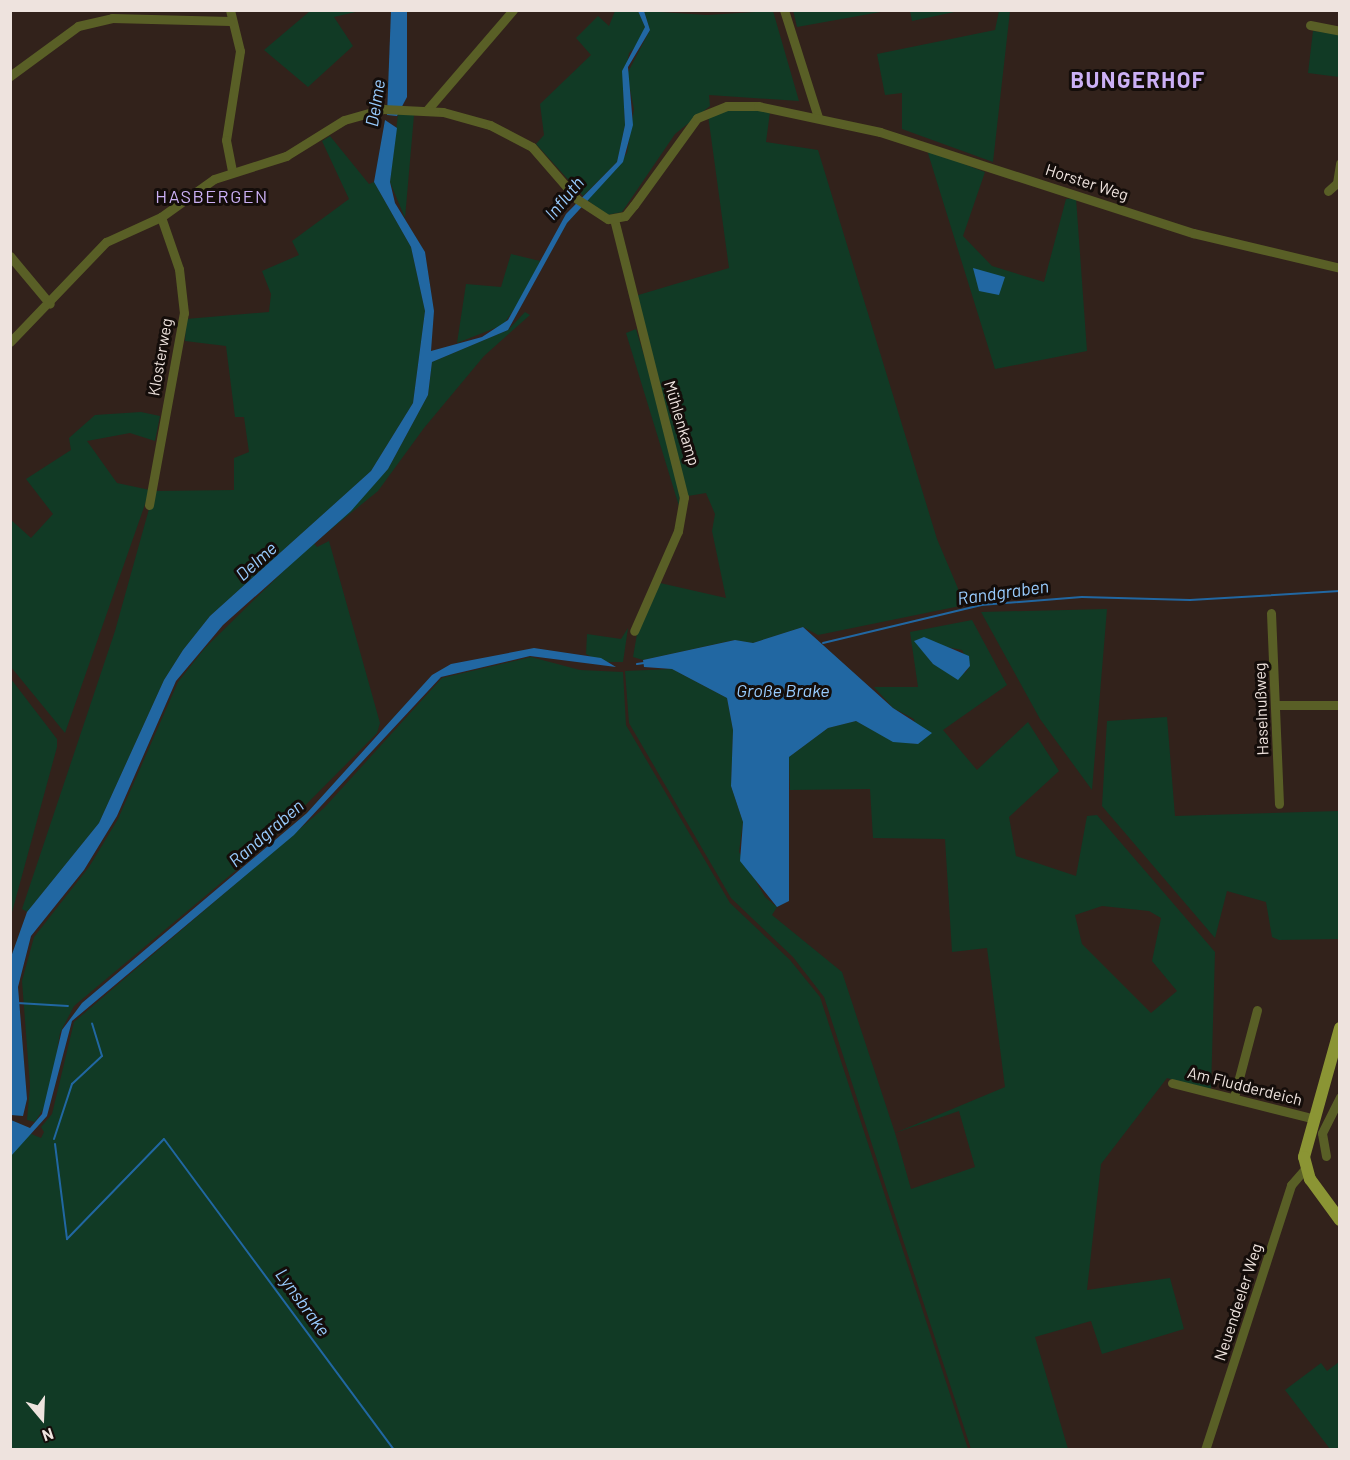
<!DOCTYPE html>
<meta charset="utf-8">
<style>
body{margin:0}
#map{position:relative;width:1350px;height:1460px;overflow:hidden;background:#32221b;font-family:Barlow,sans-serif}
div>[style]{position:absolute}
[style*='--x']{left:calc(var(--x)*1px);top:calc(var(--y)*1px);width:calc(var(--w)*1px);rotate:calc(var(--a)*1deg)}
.green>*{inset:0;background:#113a25}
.water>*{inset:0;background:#2167a2}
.stream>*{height:2px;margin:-1px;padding:0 1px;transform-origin:1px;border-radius:1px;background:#2167a2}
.minor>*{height:9px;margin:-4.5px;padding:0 4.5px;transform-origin:4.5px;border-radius:4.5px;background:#595f26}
.major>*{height:12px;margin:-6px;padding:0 6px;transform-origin:6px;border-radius:6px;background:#8b9534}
span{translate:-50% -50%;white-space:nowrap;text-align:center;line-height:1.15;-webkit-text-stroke:6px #140d0a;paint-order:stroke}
.street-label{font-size:16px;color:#eee3de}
.water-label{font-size:18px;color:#98cbfd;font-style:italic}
.neighbourhood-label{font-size:18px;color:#cbb0f5;letter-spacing:1.5px}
.district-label{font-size:22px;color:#cbb0f5;font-weight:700;letter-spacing:1.5px}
.frame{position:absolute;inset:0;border:12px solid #eee3de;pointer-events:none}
.north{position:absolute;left:12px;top:1388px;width:60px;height:60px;-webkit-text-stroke:4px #140d0a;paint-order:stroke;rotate:161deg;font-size:16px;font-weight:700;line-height:24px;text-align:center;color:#eee3de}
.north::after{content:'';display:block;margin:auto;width:21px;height:27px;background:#eee3de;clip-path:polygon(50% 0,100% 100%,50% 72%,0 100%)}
</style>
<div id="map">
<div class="green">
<div style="clip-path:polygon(793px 10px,886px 10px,886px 11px,797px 27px)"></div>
<div style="clip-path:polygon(310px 11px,360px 11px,334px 17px,353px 46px,308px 87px,264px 50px)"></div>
<div style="clip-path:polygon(615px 11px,638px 11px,645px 27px,642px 41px,629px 53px,623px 84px,625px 125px,617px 162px,583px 196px,536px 144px,544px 135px,540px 104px,591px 55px,576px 38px,598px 16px,609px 26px)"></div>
<div style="clip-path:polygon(644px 11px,707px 15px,773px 11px,799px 101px,709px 95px,710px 106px,675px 134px,622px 212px,607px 215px,587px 200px,627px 153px,634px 109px,627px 74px,650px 30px)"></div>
<div style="clip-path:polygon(910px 11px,910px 10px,959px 11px,912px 21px)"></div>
<div style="clip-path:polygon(999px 11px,1010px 11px,993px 162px,902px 129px,902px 93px,885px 95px,877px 54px,995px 30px)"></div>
<div style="clip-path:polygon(1313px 31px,1339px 34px,1339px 77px,1308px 73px)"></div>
<div style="clip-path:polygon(737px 108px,770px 112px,766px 142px,818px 150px,937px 539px,965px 605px,818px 635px,803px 627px,753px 643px,734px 640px,643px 660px,633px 657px,637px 634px,660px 583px,726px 598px,712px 531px,715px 514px,706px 493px,688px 496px,635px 296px,729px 268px,708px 115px)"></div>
<div style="clip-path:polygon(398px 114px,414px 115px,405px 218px,390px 182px)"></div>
<div style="clip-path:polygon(330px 136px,369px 184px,374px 182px,411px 247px,425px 311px,413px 403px,371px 471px,210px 616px,183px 650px,164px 680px,99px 823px,27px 912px,22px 909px,115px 631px,154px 491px,234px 490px,234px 458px,249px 452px,244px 417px,235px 417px,226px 346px,185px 341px,186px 319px,269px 312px,271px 294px,262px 271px,299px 255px,292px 241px,349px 199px,322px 141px)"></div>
<div style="clip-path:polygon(927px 150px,985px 172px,963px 236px,992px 266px,1044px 282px,1066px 199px,1076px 198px,1087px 351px,995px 369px)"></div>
<div style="clip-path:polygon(511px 254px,540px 261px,527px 291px,503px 325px,457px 343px,466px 284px,501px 287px)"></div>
<div style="clip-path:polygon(525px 312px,530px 315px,484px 356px,424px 428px,378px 491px,314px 543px,317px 547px,329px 541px,380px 723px,377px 733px,266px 845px,74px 1006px,60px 1033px,49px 1100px,35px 1122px,27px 1120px,30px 1086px,22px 981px,34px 937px,89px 867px,118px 819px,178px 682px,205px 648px,388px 469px,428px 395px,432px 362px,508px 330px)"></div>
<div style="clip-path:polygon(636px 329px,680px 474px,679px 506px,626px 333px)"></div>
<div style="clip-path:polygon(141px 412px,160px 416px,155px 441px,130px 433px,87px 441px,117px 483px,150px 490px,65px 733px,11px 667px,10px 519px,31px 538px,53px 514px,26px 479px,71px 450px,69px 438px,95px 415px)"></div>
<div style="clip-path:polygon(1107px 609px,1092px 790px,1040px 719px,981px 612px)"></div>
<div style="clip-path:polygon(evenodd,972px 620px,1007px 685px,943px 730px,977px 770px,1028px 722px,1059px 771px,1009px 817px,1016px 856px,1076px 876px,1087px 816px,1097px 815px,1215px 952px,1211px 1090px,1167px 1078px,1101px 1164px,1087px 1290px,1170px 1278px,1184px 1329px,1102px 1354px,1091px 1321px,1035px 1337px,1068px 1449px,971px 1449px,824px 997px,793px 957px,731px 898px,629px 723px,625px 671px,672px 669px,727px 698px,733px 730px,731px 786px,743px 822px,739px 852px,765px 897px,777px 907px,772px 915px,842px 972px,895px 1133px,1005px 1087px,987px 948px,952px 952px,945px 839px,873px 838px,870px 789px,790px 790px,789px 757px,828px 728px,856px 721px,893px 741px,918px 744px,914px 719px,893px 708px,874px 687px,918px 687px,910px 632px,972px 620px,915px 641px,962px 650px,970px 666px,965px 673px,933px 664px,915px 641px,972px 620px,1102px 906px,1149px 911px,1161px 918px,1152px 961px,1177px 991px,1151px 1013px,1082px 944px,1075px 915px,1102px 906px,972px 620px,959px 1111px,975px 1167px,911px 1189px,895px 1133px,959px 1111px)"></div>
<div style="clip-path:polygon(628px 628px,623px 662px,601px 662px,586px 654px,587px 634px,621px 639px)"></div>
<div style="clip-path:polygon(531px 657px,580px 670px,623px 672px,626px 725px,730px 903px,790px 960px,820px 997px,968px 1449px,11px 1449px,10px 1156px,29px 1133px,41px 1138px,44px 1132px,41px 1127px,52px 1114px,74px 1022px,324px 808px,442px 678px)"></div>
<div style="clip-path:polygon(11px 679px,57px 739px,57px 747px,11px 916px)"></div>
<div style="clip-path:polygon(1167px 717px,1175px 816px,1339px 811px,1339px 939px,1279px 940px,1272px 937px,1266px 902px,1227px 891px,1215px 938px,1102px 806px,1107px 721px)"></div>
<div style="clip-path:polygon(1339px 1362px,1339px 1449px,1330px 1449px,1285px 1390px,1321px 1363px,1327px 1371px)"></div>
</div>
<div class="water">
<div style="clip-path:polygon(391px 11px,407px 11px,407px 97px,397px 116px,387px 115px)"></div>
<div style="clip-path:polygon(638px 11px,644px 11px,650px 30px,628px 67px,633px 125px,623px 162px,567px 223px,508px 330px,432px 362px,428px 395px,388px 469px,351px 511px,223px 625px,176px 681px,117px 816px,84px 870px,31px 936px,18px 987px,27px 1099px,23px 1116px,11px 1115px,11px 957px,27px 912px,99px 823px,164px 680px,183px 650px,210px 616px,371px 471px,413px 403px,425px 311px,411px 247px,374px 182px,385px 120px,397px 128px,390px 182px,395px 203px,425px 252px,434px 311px,431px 351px,482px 337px,508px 320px,566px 214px,617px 162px,625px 125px,622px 71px,645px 27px)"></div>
<div style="clip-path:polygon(973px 268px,1005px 277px,999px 295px,979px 291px)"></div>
<div style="clip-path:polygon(803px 627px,893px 708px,932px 733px,918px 744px,893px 742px,856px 721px,828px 728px,789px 757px,789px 901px,777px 907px,740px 861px,743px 822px,731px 786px,733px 730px,727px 698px,672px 669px,644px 667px,643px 660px,735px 640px,753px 643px)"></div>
<div style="clip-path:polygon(924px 637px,969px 656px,970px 666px,958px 680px,933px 664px,914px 641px)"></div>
<div style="clip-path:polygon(534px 648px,601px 658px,616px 667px,530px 656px,441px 677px,294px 835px,72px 1021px,47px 1116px,11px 1156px,11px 1120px,30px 1128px,42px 1114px,62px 1030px,82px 1003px,307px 813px,432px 675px,451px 664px)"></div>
</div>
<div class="stream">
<div style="--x:823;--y:643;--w:163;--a:-13.5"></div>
<div style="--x:981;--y:605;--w:101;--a:-4.5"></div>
<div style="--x:1082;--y:597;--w:108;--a:1.6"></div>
<div style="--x:1190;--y:600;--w:150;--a:-3.4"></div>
<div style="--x:637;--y:664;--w:7;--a:-8"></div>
<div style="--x:17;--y:1003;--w:51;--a:3.4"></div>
<div style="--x:54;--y:1139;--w:58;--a:-71.9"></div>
<div style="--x:72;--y:1084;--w:41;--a:-43"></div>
<div style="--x:102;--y:1056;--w:34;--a:-107"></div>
<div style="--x:55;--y:1144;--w:96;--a:82.8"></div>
<div style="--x:67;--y:1239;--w:139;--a:-45.9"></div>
<div style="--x:164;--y:1139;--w:387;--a:53.5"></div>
</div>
<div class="minor">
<div style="--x:230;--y:10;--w:42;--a:76.3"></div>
<div style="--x:240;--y:51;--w:90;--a:98.9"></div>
<div style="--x:226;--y:140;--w:33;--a:79"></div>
<div style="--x:784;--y:10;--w:112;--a:72.4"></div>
<div style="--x:1310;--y:25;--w:31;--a:11"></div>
<div style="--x:10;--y:76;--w:84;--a:-36.3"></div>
<div style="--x:78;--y:26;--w:35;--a:-13"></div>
<div style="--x:112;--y:18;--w:118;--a:1.5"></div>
<div style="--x:427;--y:110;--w:132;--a:-49.3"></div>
<div style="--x:1328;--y:191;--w:12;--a:-42"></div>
<div style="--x:1337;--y:183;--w:20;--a:-81"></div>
<div style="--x:614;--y:219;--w:287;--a:75.9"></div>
<div style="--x:684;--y:497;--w:35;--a:100"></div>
<div style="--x:678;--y:531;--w:109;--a:113.7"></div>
<div style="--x:10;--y:256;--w:62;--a:50.2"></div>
<div style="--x:10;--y:342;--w:139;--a:-46.2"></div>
<div style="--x:106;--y:242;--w:60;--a:-24.4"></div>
<div style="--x:161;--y:217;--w:65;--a:-35.6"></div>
<div style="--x:214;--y:179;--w:76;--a:-17.7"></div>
<div style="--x:286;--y:156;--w:68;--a:-31.8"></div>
<div style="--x:344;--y:120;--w:41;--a:-15.8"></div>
<div style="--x:383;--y:109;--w:60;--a:2.9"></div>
<div style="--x:443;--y:112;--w:49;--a:15.5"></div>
<div style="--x:490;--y:125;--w:47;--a:27.6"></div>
<div style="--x:532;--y:147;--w:69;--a:49.1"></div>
<div style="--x:577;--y:199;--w:37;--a:33"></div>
<div style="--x:608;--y:219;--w:17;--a:-10"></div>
<div style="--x:625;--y:216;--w:14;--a:-51"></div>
<div style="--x:634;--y:205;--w:107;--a:-54.1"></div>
<div style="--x:697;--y:118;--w:32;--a:-22"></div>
<div style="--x:727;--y:106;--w:31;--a:0"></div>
<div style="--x:758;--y:106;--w:125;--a:12"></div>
<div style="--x:880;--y:132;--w:329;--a:17.9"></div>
<div style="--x:1193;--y:233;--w:151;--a:13.4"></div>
<div style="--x:149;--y:505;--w:195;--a:-79.7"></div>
<div style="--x:184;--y:313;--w:44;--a:-96.5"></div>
<div style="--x:179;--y:269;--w:55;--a:-109.1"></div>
<div style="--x:1271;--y:613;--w:191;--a:87.6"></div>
<div style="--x:1276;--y:705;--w:64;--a:0"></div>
<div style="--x:1172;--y:1083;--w:143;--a:14.1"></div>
<div style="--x:1234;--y:1097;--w:90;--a:-75.2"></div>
<div style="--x:1326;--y:1156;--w:23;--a:-100"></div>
<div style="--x:1322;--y:1133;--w:40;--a:-63.4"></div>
<div style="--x:1205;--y:1450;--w:279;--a:-72"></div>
<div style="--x:1291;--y:1185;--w:21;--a:-49"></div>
</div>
<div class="major">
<div style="--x:1340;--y:1028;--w:134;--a:105.6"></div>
<div style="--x:1304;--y:1157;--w:23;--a:75"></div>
<div style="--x:1310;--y:1179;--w:51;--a:53.8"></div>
</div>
<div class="street-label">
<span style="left:1087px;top:182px;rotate:18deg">Horster Weg</span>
<span style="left:160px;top:357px;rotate:-80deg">Klosterweg</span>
<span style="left:682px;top:423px;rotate:73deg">Mühlenkamp</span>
<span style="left:1261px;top:709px;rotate:-92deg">Haselnußweg</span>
<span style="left:1245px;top:1086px;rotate:14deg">Am Fludderdeich</span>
<span style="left:1238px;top:1302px;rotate:-72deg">Neuendeeler Weg</span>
</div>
<div class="water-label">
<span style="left:375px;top:103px;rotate:-81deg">Delme</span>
<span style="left:564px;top:198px;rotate:-50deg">Influth</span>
<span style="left:256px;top:561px;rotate:-42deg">Delme</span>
<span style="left:1003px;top:592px;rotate:-8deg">Randgraben</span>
<span style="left:783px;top:690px">Große Brake</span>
<span style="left:266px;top:833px;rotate:-41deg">Randgraben</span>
<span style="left:303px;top:1302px;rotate:54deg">Lynsbrake</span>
</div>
<div class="neighbourhood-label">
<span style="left:212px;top:196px">HASBERGEN</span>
</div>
<div class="district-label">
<span style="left:1138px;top:80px">BUNGERHOF</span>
</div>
<div class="frame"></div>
<div class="north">N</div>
</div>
